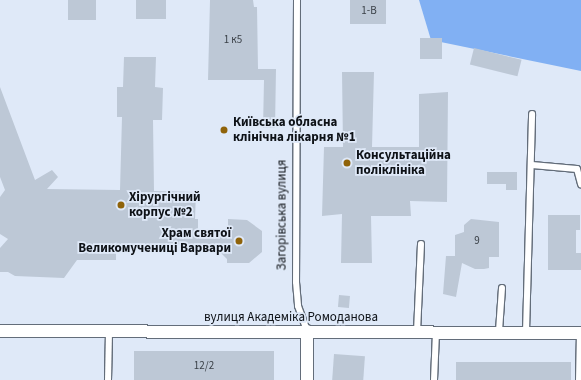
<!DOCTYPE html>
<meta charset="utf-8">
<style>
body{margin:0}
#map{position:relative;width:581px;height:380px;overflow:hidden;background:#dfe9f8;font-family:"Source Sans 3",sans-serif}
div>[style]{position:absolute}
[style*='--x']{left:calc(var(--x)*1px);top:calc(var(--y)*1px);width:calc(var(--w)*1px);rotate:calc(var(--a)*1deg)}
.forest>*{inset:0;background:#81b0f3}
.building>*{inset:0;background:#bdc8d6;transform-origin:0 0}
.roads{filter:drop-shadow(1px 0 #636d7a) drop-shadow(-1px 0 #636d7a) drop-shadow(0 1px #636d7a) drop-shadow(0 -1px #636d7a)}
.service>*{height:6px;margin:-3px;padding:0 3px;transform-origin:3px;border-radius:3px;background:#fff}
.minor>*{height:12px;margin:-6px;padding:0 6px;transform-origin:6px;border-radius:6px;background:#fff}
.dots>*{width:11px;height:11px;translate:-50% -50%;box-sizing:border-box;border:2px solid #dfe9f8;border-radius:50%}
span{translate:-50% -50%;white-space:nowrap;text-align:center;line-height:1.15;-webkit-text-stroke:3.5px #dfe9f8;paint-order:stroke}
.number-label{font-size:11px;color:#3a4047}
.number-label span{-webkit-text-stroke-width:0}
.poi-label{font-size:13px;color:#0e1217;font-weight:700}
.left{translate:0 -50%;text-align:left}
.right{translate:-100% -50%;text-align:right}
.street-label{font-size:13px;color:#0e1217}
</style>
<div id="map">
<div class="forest">
<div style="clip-path:polygon(419px 0,581px 0,581px 71px,431px 40px)"></div>
</div>
<div class="building">
<div style="left:68px;top:0;width:28px;height:20px"></div>
<div style="left:136px;top:0;width:30px;height:19px"></div>
<div style="clip-path:polygon(210px 0,253px 0,254px 7px,257px 7px,258px 69px,276px 69px,275px 128px,263px 128px,264px 80px,208px 80px)"></div>
<div style="left:350px;top:0;width:36px;height:24px"></div>
<div style="left:420px;top:38px;width:22px;height:21px"></div>
<div style="left:474px;top:48px;width:49px;height:17px;rotate:14deg"></div>
<div style="clip-path:polygon(124px 57px,156px 57px,155px 87px,163px 88px,162px 120px,153px 120px,154px 191px,196px 192px,195px 219px,198px 219px,198px 229px,228px 230px,228px 219px,247px 220px,262px 231px,262px 252px,249px 263px,227px 263px,227px 259px,221px 253px,216px 253px,216px 245px,116px 244px,116px 260px,77px 260px,64px 278px,15px 276px,8px 272px,0 272px,0 248px,8px 239px,0 234px,0 197px,5px 190px,0 177px,0 87px,35px 180px,52px 170px,58px 177px,47px 189px,120px 190px,122px 117px,117px 117px,117px 87px,123px 87px)"></div>
<div style="clip-path:polygon(342px 72px,374px 72px,372px 147px,419px 147px,419px 94px,448px 92px,447px 202px,410px 201px,411px 216px,371px 216px,372px 263px,341px 263px,342px 214px,322px 216px,324px 147px,343px 147px)"></div>
<div style="clip-path:polygon(487px 172px,517px 172px,517px 190px,506px 190px,506px 184px,487px 184px)"></div>
<div style="clip-path:polygon(548px 215px,580px 215px,580px 230px,576px 230px,576px 253px,581px 253px,581px 270px,548px 270px)"></div>
<div style="clip-path:polygon(471px 219px,499px 222px,499px 257px,489px 257px,489px 268px,484px 269px,475px 269px,462px 263px,456px 297px,443px 294px,446px 256px,455px 256px,455px 235px,464px 232px,464px 225px)"></div>
<div style="left:339px;top:295px;width:11px;height:12px;rotate:5deg"></div>
<div style="left:274px;top:351px;width:29px;height:140px;rotate:90deg"></div>
<div style="left:334px;top:354px;width:31px;height:26px;rotate:4deg"></div>
<div style="left:456px;top:362px;width:115px;height:18px"></div>
</div>
<div class="roads">
<div class="service">
<div style="--x:297;--y:0;--w:282;--a:90.2"></div>
<div style="--x:296;--y:282;--w:24;--a:85"></div>
<div style="--x:298;--y:306;--w:27;--a:70"></div>
<div style="--x:532;--y:165;--w:45;--a:5.1"></div>
<div style="--x:577;--y:169;--w:16;--a:75"></div>
<div style="--x:499;--y:331;--w:43;--a:-86"></div>
<div style="--x:417;--y:332;--w:88;--a:-87.4"></div>
<div style="--x:526;--y:332;--w:218;--a:-88.4"></div>
<div style="--x:108;--y:380;--w:48;--a:-88.8"></div>
<div style="--x:434;--y:380;--w:48;--a:-87.6"></div>
<div style="--x:579;--y:380;--w:47;--a:-88.8"></div>
</div>
<div class="minor">
<div style="--x:0;--y:331;--w:581;--a:0.2"></div>
<div style="--x:307;--y:380;--w:49;--a:-90"></div>
</div>
</div>
<div class="dots">
<div style="left:224px;top:130px;background:#8f630a"></div>
<div style="left:347px;top:163px;background:#8f630a"></div>
<div style="left:121px;top:205px;background:#8f630a"></div>
<div style="left:239px;top:241px;background:#8f630a"></div>
</div>
<div class="number-label">
<span style="left:369px;top:11px">1-В</span>
<span style="left:233px;top:40px">1 к5</span>
<span style="left:477px;top:241px">9</span>
<span style="left:204px;top:366px">12/2</span>
</div>
<div class="poi-label">
<span class="left" style="left:233px;top:130px">Київська обласна<br>клінічна лікарня №1</span>
<span class="left" style="left:356px;top:163px">Консультаційна<br>поліклініка</span>
<span class="left" style="left:129px;top:205px">Хірургічний<br>корпус №2</span>
<span class="right" style="left:231px;top:241px">Храм святої<br>Великомучениці Варвари</span>
</div>
<div class="street-label">
<span style="left:282px;top:215px;rotate:-90deg">Загорівська вулиця</span>
<span style="left:291px;top:317px">вулиця Академіка Ромоданова</span>
</div>
</div>
